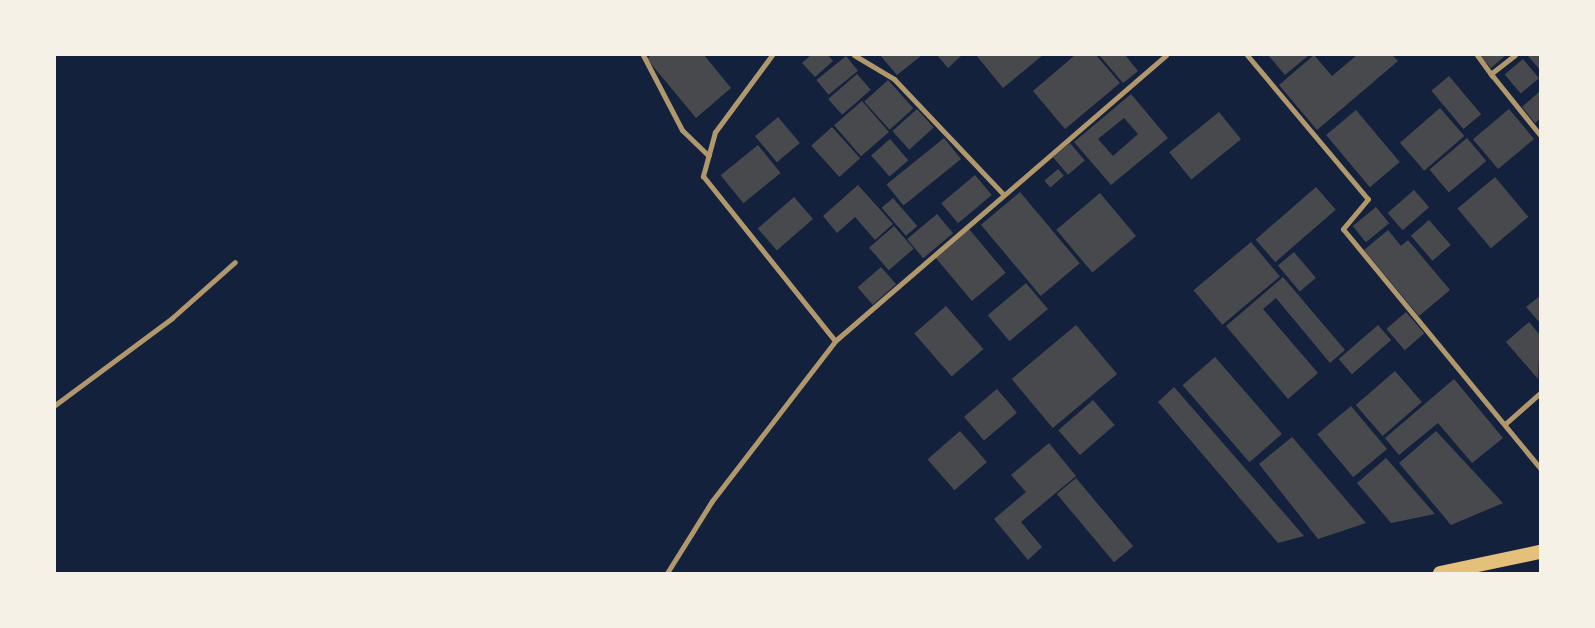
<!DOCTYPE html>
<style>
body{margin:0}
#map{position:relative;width:1595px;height:628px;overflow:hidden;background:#14213d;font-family:Cabin,sans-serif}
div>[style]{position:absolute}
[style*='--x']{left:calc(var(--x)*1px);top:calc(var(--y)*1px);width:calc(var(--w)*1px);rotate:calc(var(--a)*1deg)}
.building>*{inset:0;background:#48494c;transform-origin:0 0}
.minor>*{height:5px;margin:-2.5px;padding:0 2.5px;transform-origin:2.5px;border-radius:2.5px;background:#b1986c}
.trunk>*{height:14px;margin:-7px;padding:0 7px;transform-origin:7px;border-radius:7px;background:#e5c07b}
span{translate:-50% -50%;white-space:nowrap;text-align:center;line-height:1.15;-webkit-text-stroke:4px #f6f1e7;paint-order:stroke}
.frame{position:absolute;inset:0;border:56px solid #f6f1e7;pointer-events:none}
</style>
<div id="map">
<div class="building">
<div style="clip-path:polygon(651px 55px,704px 55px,731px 88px,696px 118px,647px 59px)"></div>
<div style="clip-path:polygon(811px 55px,828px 55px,833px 61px,815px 77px,802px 63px)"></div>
<div style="clip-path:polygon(880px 55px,922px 55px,897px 75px)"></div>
<div style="clip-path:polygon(937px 55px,962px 55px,948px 68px)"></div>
<div style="clip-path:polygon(976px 55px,1043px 55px,1003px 88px)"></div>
<div style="clip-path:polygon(1075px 55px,1096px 55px,1120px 83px,1065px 129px,1033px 91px)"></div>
<div style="clip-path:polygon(1099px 55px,1125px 55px,1138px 71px,1123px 83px)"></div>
<div style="clip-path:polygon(1268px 55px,1309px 55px,1285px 75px)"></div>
<div style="clip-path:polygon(1314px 55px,1332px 76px,1357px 55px,1392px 55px,1398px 61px,1317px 130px,1279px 85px)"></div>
<div style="clip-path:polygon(1480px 55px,1506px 55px,1491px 68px)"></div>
<div style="clip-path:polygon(1530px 55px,1540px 55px,1540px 70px,1528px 56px)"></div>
<div style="left:846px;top:56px;width:19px;height:38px;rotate:51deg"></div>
<div style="left:1523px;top:59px;width:25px;height:24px;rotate:50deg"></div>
<div style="left:857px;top:74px;width:21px;height:38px;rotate:49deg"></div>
<div style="left:1449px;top:76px;width:50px;height:23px;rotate:50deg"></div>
<div style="left:888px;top:80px;width:38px;height:32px;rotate:48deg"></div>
<div style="clip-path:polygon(1540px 91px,1540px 119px,1535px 123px,1522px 107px)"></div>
<div style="clip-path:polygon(evenodd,1131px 94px,1168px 138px,1111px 185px,1074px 142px,1131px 94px,1124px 118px,1138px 134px,1113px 156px,1098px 139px,1124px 118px)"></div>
<div style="left:862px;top:101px;width:41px;height:37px;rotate:49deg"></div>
<div style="left:1440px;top:108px;width:37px;height:53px;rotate:49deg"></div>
<div style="left:917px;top:109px;width:25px;height:33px;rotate:48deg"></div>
<div style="left:1509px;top:109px;width:39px;height:47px;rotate:50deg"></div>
<div style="left:1356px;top:110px;width:68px;height:39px;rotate:50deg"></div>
<div style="left:1219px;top:112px;width:35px;height:64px;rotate:51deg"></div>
<div style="left:778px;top:117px;width:34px;height:30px;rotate:50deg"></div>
<div style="left:832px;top:127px;width:42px;height:28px;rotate:48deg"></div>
<div style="left:944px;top:138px;width:27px;height:74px;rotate:51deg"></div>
<div style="left:1467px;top:138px;width:30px;height:49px;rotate:50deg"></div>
<div style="left:890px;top:139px;width:28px;height:25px;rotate:49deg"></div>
<div style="left:1070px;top:143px;width:23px;height:22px;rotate:50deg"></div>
<div style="left:758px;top:145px;width:36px;height:48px;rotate:51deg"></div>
<div style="left:1058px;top:169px;width:9px;height:18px;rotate:49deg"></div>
<div style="left:975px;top:175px;width:26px;height:44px;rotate:50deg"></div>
<div style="left:1495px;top:177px;width:52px;height:49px;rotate:50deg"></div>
<div style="clip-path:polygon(858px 185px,893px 224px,875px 240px,855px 217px,837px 233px,823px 216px)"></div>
<div style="left:1316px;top:187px;width:30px;height:80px;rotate:49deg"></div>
<div style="left:1414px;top:190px;width:23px;height:35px;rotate:49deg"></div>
<div style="left:1020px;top:192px;width:93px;height:51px;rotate:50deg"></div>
<div style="left:1100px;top:193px;width:56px;height:57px;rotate:50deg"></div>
<div style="left:794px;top:197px;width:29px;height:48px;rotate:49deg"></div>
<div style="left:893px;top:198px;width:37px;height:15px;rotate:49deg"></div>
<div style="left:1376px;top:207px;width:21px;height:30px;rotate:51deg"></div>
<div style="left:937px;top:214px;width:25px;height:39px;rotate:50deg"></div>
<div style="left:1429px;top:220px;width:33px;height:24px;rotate:49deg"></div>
<div style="left:894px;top:226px;width:30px;height:33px;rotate:49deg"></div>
<div style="left:969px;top:229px;width:57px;height:44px;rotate:50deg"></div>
<div style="clip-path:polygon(1388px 230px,1401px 246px,1408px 240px,1450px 290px,1419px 316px,1364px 250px)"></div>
<div style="left:1251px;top:242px;width:45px;height:75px;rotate:50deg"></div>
<div style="left:1294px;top:252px;width:34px;height:21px;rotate:50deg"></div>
<div style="left:881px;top:267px;width:23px;height:31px;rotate:49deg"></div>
<div style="clip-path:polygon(1283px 277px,1345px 350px,1330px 363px,1276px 298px,1263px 309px,1318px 373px,1288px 399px,1226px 326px)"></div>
<div style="left:1026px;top:283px;width:34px;height:50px;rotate:50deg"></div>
<div style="clip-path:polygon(1540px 296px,1540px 323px,1526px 307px)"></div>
<div style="left:946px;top:306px;width:57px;height:42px;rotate:49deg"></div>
<div style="left:1406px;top:312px;width:28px;height:26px;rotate:49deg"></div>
<div style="clip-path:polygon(1529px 322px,1540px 335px,1538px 379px,1506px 342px)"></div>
<div style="left:1076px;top:325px;width:64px;height:84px;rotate:50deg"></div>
<div style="left:1378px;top:325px;width:20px;height:52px;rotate:49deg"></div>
<div style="left:1215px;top:357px;width:102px;height:43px;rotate:49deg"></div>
<div style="left:1395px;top:371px;width:41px;height:52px;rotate:49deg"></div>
<div style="clip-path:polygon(1454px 379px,1503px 438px,1472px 463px,1438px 423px,1399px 455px,1385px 438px)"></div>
<div style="clip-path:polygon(1174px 387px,1304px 536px,1278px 543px,1158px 402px)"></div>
<div style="left:997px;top:389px;width:31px;height:43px;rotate:50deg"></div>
<div style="left:1093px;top:400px;width:33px;height:46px;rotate:49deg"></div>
<div style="left:1351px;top:406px;width:56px;height:44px;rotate:50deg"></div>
<div style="left:960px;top:431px;width:41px;height:43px;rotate:49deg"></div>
<div style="clip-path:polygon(1436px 431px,1503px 503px,1451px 525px,1399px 463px)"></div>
<div style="clip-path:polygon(1292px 437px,1366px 523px,1318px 539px,1259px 464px)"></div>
<div style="clip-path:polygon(1049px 443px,1076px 476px,1021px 522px,1042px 547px,1028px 560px,994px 519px,1026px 492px,1011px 475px)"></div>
<div style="clip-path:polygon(1386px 458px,1435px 514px,1391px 523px,1357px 483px)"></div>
<div style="left:1076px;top:478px;width:89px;height:25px;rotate:50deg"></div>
</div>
<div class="minor">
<div style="--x:643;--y:55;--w:85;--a:62.5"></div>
<div style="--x:682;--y:130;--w:37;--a:44"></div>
<div style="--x:772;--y:55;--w:96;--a:126.5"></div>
<div style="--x:715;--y:132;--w:46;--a:105.3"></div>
<div style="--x:703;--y:176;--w:211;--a:51.3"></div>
<div style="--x:854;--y:55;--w:47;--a:31"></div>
<div style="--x:894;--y:79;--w:157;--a:46.5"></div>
<div style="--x:1247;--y:55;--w:188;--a:50"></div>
<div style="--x:1368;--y:199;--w:39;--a:130"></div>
<div style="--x:1343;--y:229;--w:310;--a:50.5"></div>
<div style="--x:1477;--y:55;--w:26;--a:54"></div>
<div style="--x:1515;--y:55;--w:31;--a:142"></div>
<div style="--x:1491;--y:74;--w:78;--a:51.2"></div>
<div style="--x:55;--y:405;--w:146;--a:-36.6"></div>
<div style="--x:172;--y:318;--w:84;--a:-41.6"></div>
<div style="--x:1505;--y:424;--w:47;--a:-41.5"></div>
<div style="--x:667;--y:573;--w:85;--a:-58"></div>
<div style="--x:712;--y:501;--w:202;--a:-52.4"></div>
<div style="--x:835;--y:341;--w:437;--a:-40.8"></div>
</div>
<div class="trunk">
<div style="--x:1440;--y:573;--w:102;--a:-11.9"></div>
</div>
<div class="frame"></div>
</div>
